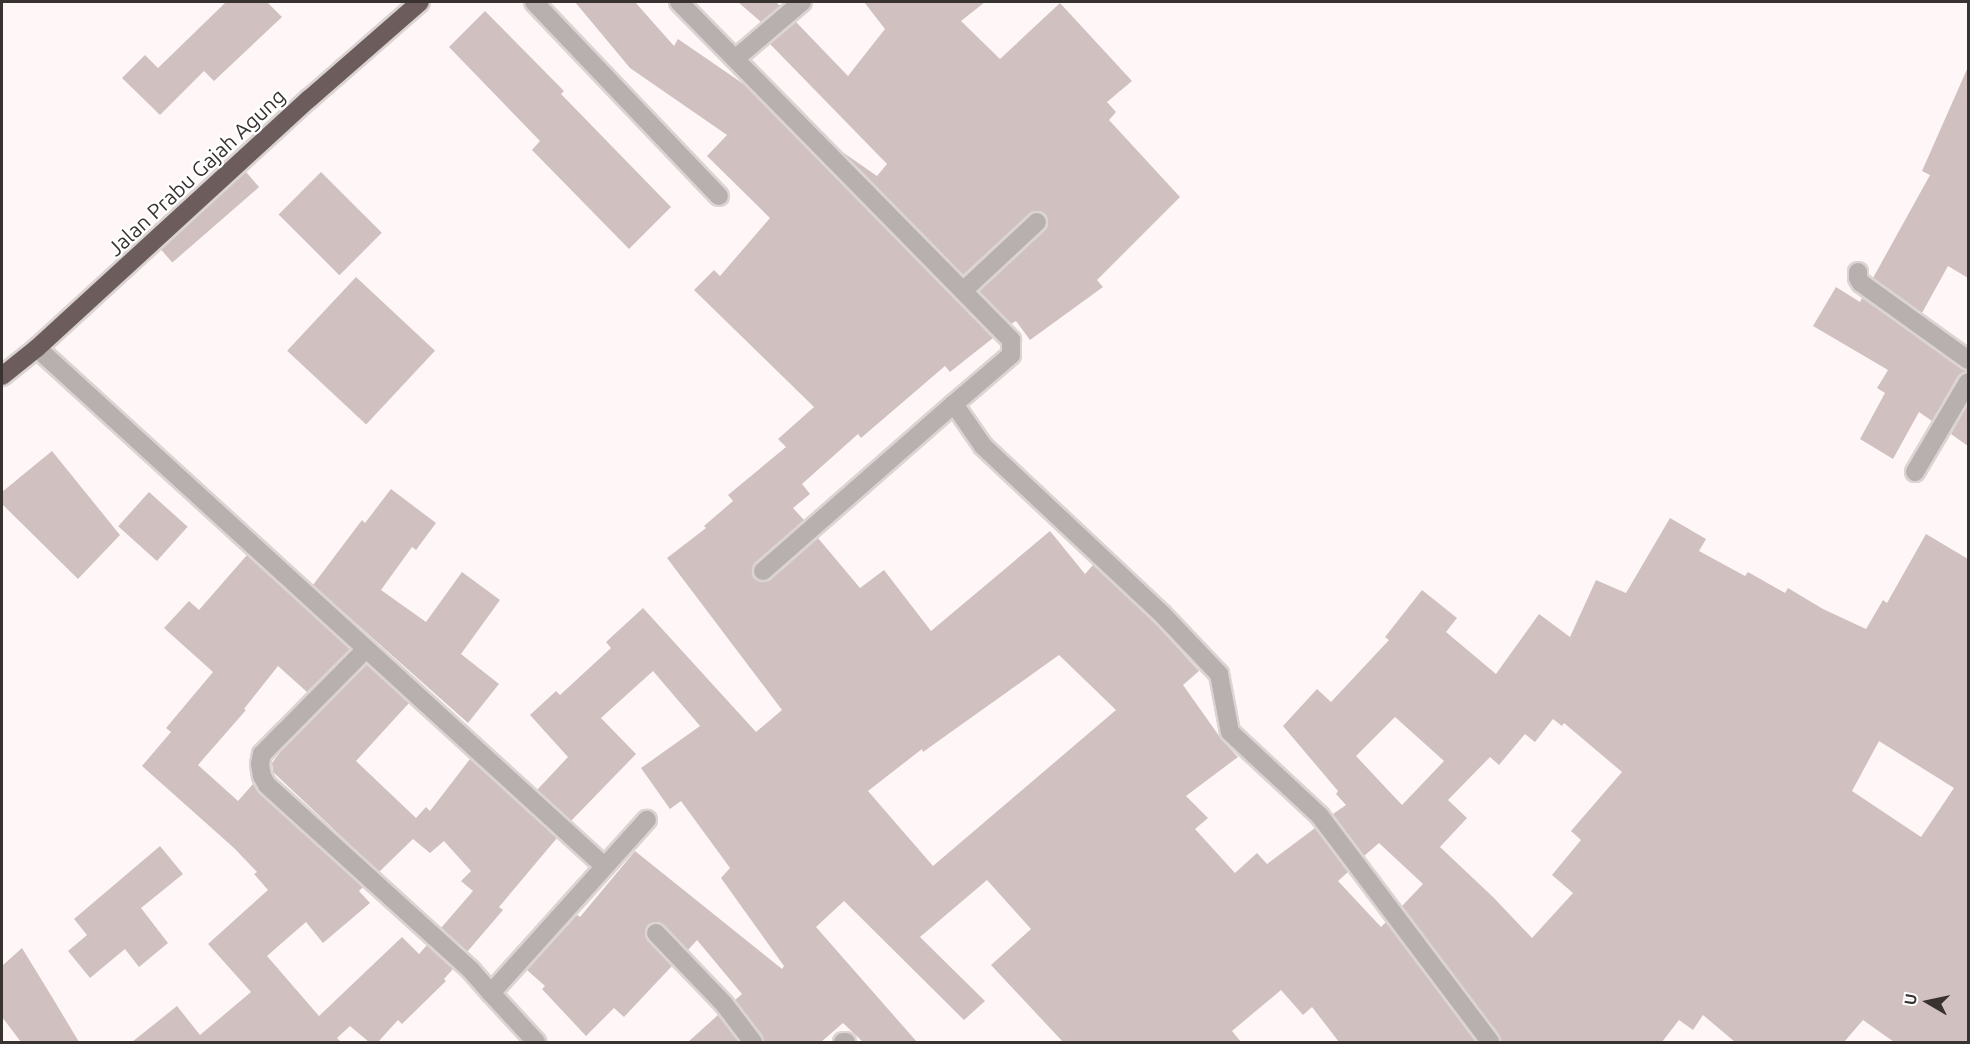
<!DOCTYPE html>
<style>
body{margin:0}
#map{position:relative;width:1970px;height:1044px;overflow:hidden;background:#fff7f7;font-family:Ubuntu,sans-serif}
div>[style]{position:absolute}
[style*='--x']{left:calc(var(--x)*1px);top:calc(var(--y)*1px);width:calc(var(--w)*1px);rotate:calc(var(--a)*1deg)}
.building>*{inset:0;background:#d1c0c0;transform-origin:0 0}
.roads{filter:drop-shadow(2px 0 #dbd4d3) drop-shadow(-2px 0 #dbd4d3) drop-shadow(0 2px #dbd4d3) drop-shadow(0 -2px #dbd4d3)}
.minor>*{height:18px;margin:-9px;padding:0 9px;transform-origin:9px;border-radius:9px;background:#b7b0af}
.highway>*{height:18px;margin:-9px;padding:0 9px;transform-origin:9px;border-radius:9px;background:#6c5d5c}
span{translate:-50% -50%;white-space:nowrap;text-align:center;line-height:1.15;-webkit-text-stroke:4.5px #fff;paint-order:stroke}
.street-label{font-size:21px;color:#383231}
.frame{position:absolute;inset:0;border:3px solid #383231;pointer-events:none}
.north{position:absolute;left:1898px;top:972px;width:60px;height:60px;-webkit-text-stroke:4px #fff;paint-order:stroke;rotate:279deg;font-size:16px;font-weight:700;line-height:24px;text-align:center;color:#383231}
.north::after{content:'';display:block;margin:auto;width:21px;height:27px;background:#383231;clip-path:polygon(50% 0,100% 100%,50% 72%,0 100%)}
</style>
<div id="map">
<div class="building">
<div style="clip-path:polygon(226px 2px,267px 2px,282px 17px,214px 81px,204px 71px,160px 115px,122px 78px,145px 55px,158px 68px)"></div>
<div style="clip-path:polygon(evenodd,575px 2px,635px 2px,674px 46px,678px 39px,745px 85px,993px 338px,950px 372px,945px 366px,861px 438px,858px 434px,802px 484px,810px 494px,793px 508px,804px 520px,755px 563px,752px 573px,754px 578px,760px 582px,770px 580px,818px 538px,860px 588px,884px 570px,931px 631px,1050px 531px,1085px 574px,1093px 565px,1154px 622px,1199px 671px,1183px 685px,1222px 740px,1238px 757px,1186px 796px,1208px 818px,1195px 829px,1235px 873px,1257px 853px,1267px 864px,1315px 828px,1348px 872px,1338px 881px,1381px 927px,1386px 922px,1476px 1042px,1339px 1042px,1312px 1007px,1303px 1015px,1281px 990px,1232px 1031px,1241px 1042px,1063px 1042px,991px 965px,1031px 929px,987px 880px,920px 937px,985px 1001px,964px 1020px,844px 901px,816px 927px,917px 1042px,863px 1042px,843px 1023px,821px 1042px,764px 1042px,762px 1035px,735px 1000px,742px 994px,697px 940px,688px 950px,659px 922px,648px 925px,645px 936px,672px 966px,624px 1017px,614px 1008px,586px 1036px,542px 989px,545px 986px,527px 970px,577px 915px,580px 917px,635px 851px,782px 969px,784px 966px,721px 878px,730px 868px,681px 801px,670px 809px,641px 768px,700px 726px,653px 671px,601px 718px,636px 754px,571px 821px,537px 790px,568px 757px,530px 715px,556px 691px,560px 695px,611px 648px,606px 642px,643px 608px,756px 732px,782px 710px,667px 558px,706px 528px,704px 526px,733px 501px,728px 495px,786px 447px,778px 439px,814px 407px,694px 290px,714px 270px,720px 276px,770px 218px,707px 156px,727px 135px,630px 68px,575px 2px,1059px 655px,1116px 710px,933px 866px,868px 791px,922px 749px,923px 752px,1059px 655px)"></div>
<div style="clip-path:polygon(738px 2px,776px 2px,780px 6px,761px 22px)"></div>
<div style="clip-path:polygon(864px 2px,985px 2px,961px 21px,1000px 59px,1060px 3px,1132px 81px,1107px 102px,1116px 112px,1109px 120px,1180px 197px,1097px 280px,1103px 287px,1030px 340px,1016px 321px,1011px 324px,979px 291px,1045px 230px,1048px 225px,1046px 215px,1040px 211px,1029px 214px,963px 275px,841px 151px,877px 176px,887px 164px,770px 44px,796px 22px,848px 76px,885px 29px)"></div>
<div style="clip-path:polygon(485px 11px,564px 91px,561px 94px,671px 207px,629px 249px,532px 150px,540px 141px,449px 47px)"></div>
<div style="clip-path:polygon(1968px 67px,1968px 278px,1948px 266px,1922px 313px,1873px 278px,1930px 175px,1922px 171px)"></div>
<div style="left:246px;top:172px;width:20px;height:115px;rotate:49deg"></div>
<div style="left:321px;top:172px;width:86px;height:60px;rotate:45deg"></div>
<div style="left:356px;top:277px;width:108px;height:101px;rotate:43deg"></div>
<div style="clip-path:polygon(1836px 287px,1860px 302px,1862px 298px,1967px 371px,1958px 376px,1932px 421px,1919px 412px,1893px 459px,1860px 439px,1885px 393px,1877px 388px,1888px 370px,1813px 326px)"></div>
<div style="clip-path:polygon(1968px 403px,1968px 446px,1951px 434px)"></div>
<div style="clip-path:polygon(52px 451px,120px 535px,78px 579px,2px 504px,2px 492px)"></div>
<div style="clip-path:polygon(391px 489px,436px 523px,416px 550px,412px 547px,381px 590px,426px 622px,462px 572px,500px 600px,461px 654px,499px 684px,468px 723px,313px 585px,362px 520px,365px 523px)"></div>
<div style="left:149px;top:492px;width:52px;height:46px;rotate:42deg"></div>
<div style="clip-path:polygon(evenodd,1670px 518px,1706px 539px,1699px 551px,1745px 576px,1748px 572px,1785px 593px,1788px 588px,1823px 609px,1866px 629px,1883px 600px,1887px 603px,1926px 534px,1968px 559px,1968px 1042px,1894px 1042px,1863px 1020px,1844px 1042px,1735px 1042px,1703px 1015px,1693px 1030px,1679px 1020px,1662px 1042px,1501px 1042px,1499px 1035px,1402px 906px,1423px 884px,1379px 843px,1364px 856px,1333px 814px,1346px 805px,1336px 794px,1338px 791px,1283px 726px,1317px 689px,1331px 702px,1389px 640px,1385px 637px,1422px 590px,1457px 618px,1446px 632px,1496px 674px,1539px 614px,1570px 637px,1596px 580px,1626px 593px,1670px 518px,1395px 717px,1444px 761px,1402px 805px,1356px 756px,1395px 717px,1670px 518px,1553px 719px,1562px 726px,1564px 723px,1622px 772px,1571px 831px,1581px 840px,1552px 875px,1573px 893px,1532px 938px,1493px 897px,1440px 847px,1467px 818px,1448px 800px,1490px 757px,1499px 765px,1525px 734px,1535px 742px,1553px 719px,1670px 518px,1879px 741px,1954px 788px,1921px 837px,1852px 791px,1879px 741px)"></div>
<div style="clip-path:polygon(247px 555px,350px 649px,307px 692px,278px 666px,244px 709px,246px 710px,198px 765px,238px 801px,253px 784px,259px 793px,363px 887px,359px 891px,370px 903px,323px 943px,306px 922px,267px 956px,319px 1016px,402px 937px,419px 954px,427px 945px,453px 969px,444px 979px,446px 981px,402px 1024px,398px 1020px,378px 1042px,369px 1042px,350px 1026px,337px 1038px,341px 1042px,132px 1042px,177px 1006px,200px 1035px,251px 992px,208px 944px,268px 890px,254px 874px,257px 872px,234px 848px,142px 766px,171px 732px,166px 728px,213px 672px,164px 628px,189px 601px,199px 610px)"></div>
<div style="clip-path:polygon(367px 664px,409px 703px,356px 761px,416px 818px,426px 807px,430px 811px,470px 759px,557px 838px,499px 907px,503px 910px,467px 952px,441px 928px,473px 891px,461px 881px,471px 871px,444px 841px,430px 853px,413px 839px,379px 872px,273px 772px,272px 763px,281px 751px)"></div>
<div style="clip-path:polygon(160px 846px,183px 874px,141px 908px,168px 943px,139px 967px,125px 949px,90px 978px,68px 951px,87px 935px,74px 919px)"></div>
<div style="clip-path:polygon(22px 948px,52px 997px,79px 1042px,21px 1042px,2px 1017px,2px 966px)"></div>
<div style="clip-path:polygon(718px 1015px,739px 1042px,688px 1042px)"></div>
</div>
<div class="roads">
<div class="minor">
<div style="--x:534;--y:2;--w:268;--a:46.4"></div>
<div style="--x:679;--y:2;--w:474;--a:45.5"></div>
<div style="--x:1011;--y:340;--w:15;--a:90"></div>
<div style="--x:1011;--y:355;--w:75;--a:139.3"></div>
<div style="--x:954;--y:404;--w:51;--a:55.4"></div>
<div style="--x:983;--y:446;--w:245;--a:43.2"></div>
<div style="--x:1162;--y:614;--w:83;--a:46.5"></div>
<div style="--x:1219;--y:674;--w:59;--a:79.3"></div>
<div style="--x:1230;--y:732;--w:123;--a:43"></div>
<div style="--x:1320;--y:816;--w:283;--a:53"></div>
<div style="--x:735;--y:59;--w:88;--a:-40.4"></div>
<div style="--x:1858;--y:272;--w:6;--a:90"></div>
<div style="--x:1858;--y:278;--w:6;--a:59"></div>
<div style="--x:1861;--y:283;--w:132;--a:35.7"></div>
<div style="--x:963;--y:291;--w:101;--a:-43"></div>
<div style="--x:37;--y:348;--w:768;--a:42.41"></div>
<div style="--x:1915;--y:472;--w:104;--a:-59.5"></div>
<div style="--x:763;--y:571;--w:254;--a:-41.2"></div>
<div style="--x:366;--y:649;--w:148;--a:134.7"></div>
<div style="--x:262;--y:754;--w:10;--a:101"></div>
<div style="--x:260;--y:764;--w:12;--a:81"></div>
<div style="--x:262;--y:776;--w:10;--a:61"></div>
<div style="--x:267;--y:785;--w:274;--a:42.2"></div>
<div style="--x:470;--y:969;--w:32;--a:49"></div>
<div style="--x:491;--y:993;--w:233;--a:-48"></div>
<div style="--x:656;--y:933;--w:98;--a:46.2"></div>
<div style="--x:724;--y:1004;--w:48;--a:52.7"></div>
<div style="--x:491;--y:993;--w:67;--a:47.4"></div>
<div style="--x:843;--y:1042;--w:3;--a:0"></div>
</div>
<div class="highway">
<div style="--x:2;--y:376;--w:45;--a:-38.7"></div>
<div style="--x:37;--y:348;--w:369;--a:-42.5"></div>
<div style="--x:309;--y:99;--w:147;--a:-41.1"></div>
</div>
</div>
<div class="street-label">
<span style="left:196px;top:172px;rotate:-43deg">Jalan Prabu Gajah Agung</span>
</div>
<div class="frame"></div>
<div class="north">U</div>
</div>
